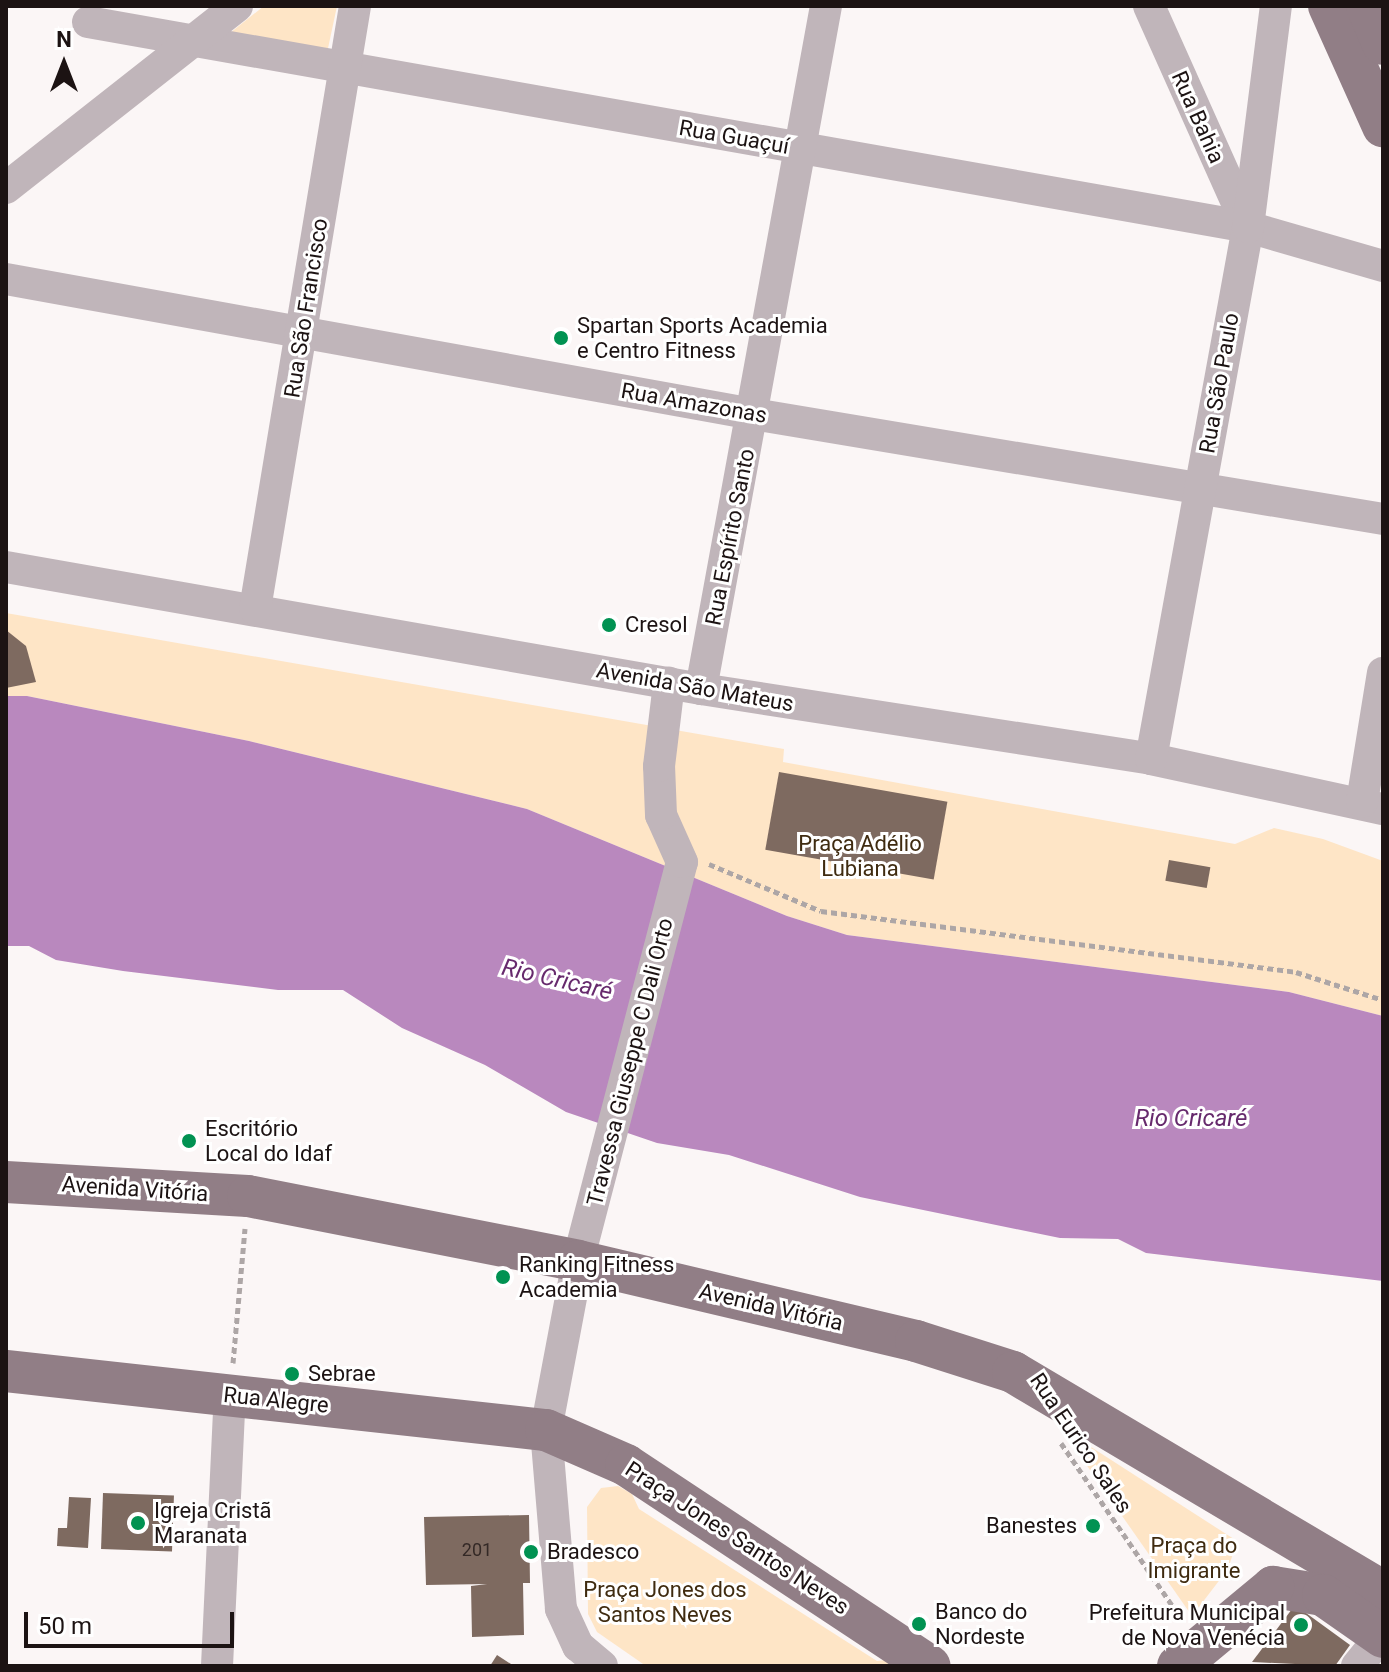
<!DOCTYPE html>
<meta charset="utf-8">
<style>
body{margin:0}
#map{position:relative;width:1389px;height:1672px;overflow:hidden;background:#fbf6f6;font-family:Roboto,sans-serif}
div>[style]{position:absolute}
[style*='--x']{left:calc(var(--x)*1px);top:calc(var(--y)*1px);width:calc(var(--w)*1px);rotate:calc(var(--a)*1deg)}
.green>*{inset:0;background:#fee5c6}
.water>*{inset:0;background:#b988be}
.building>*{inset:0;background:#7e6a60;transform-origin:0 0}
.path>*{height:5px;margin-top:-2.5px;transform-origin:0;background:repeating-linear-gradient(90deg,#ada6a6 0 6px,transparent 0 10px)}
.minor>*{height:32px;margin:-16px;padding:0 16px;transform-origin:16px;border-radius:16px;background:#c0b5ba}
.major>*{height:42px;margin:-21px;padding:0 21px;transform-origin:21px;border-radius:21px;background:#917e86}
.dots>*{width:22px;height:22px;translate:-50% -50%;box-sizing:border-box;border:4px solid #fff;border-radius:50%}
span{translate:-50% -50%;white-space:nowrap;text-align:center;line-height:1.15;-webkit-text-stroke:6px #fff;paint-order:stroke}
.number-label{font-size:18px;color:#342926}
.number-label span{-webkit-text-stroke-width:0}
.street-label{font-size:22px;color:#1c1313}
.poi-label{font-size:22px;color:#1c1313}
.left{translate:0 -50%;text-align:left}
.right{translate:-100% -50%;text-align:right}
.park-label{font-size:22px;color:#3f2b10}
.water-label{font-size:24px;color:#672a6d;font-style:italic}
.frame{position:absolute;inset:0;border:8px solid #1c1313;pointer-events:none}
.north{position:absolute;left:24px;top:24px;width:80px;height:80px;-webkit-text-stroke:6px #fff;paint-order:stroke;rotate:0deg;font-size:22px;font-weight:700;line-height:32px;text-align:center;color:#1c1313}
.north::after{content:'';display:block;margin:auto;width:28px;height:36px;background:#1c1313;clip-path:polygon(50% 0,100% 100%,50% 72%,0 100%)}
.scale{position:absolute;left:24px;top:1612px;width:210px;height:36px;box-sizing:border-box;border:4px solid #1c1313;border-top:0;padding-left:10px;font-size:24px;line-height:28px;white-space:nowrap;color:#1c1313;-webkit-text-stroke:6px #fff;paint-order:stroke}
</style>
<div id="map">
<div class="green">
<div style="clip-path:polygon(264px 6px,337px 6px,327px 53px,230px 33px)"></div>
<div style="clip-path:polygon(6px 613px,784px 749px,783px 762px,1235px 844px,1274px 828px,1323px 839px,1383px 861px,1383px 1016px,1289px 992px,847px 935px,787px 916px,527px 809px,249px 741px,27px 696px,6px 696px)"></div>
<div style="clip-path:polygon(1060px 1427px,1237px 1541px,1228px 1569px,1192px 1616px)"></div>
<div style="clip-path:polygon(618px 1486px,632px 1494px,639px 1509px,877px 1661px,894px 1659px,903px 1666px,646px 1666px,597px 1632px,588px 1614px,587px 1507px,601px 1488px)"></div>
</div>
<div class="water">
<div style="clip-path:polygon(6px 696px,27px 696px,249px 741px,527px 809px,787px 916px,847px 935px,1289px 992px,1383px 1016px,1383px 1281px,1146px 1253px,1118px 1239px,1060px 1238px,860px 1197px,729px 1155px,657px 1143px,566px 1112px,485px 1065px,402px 1028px,343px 990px,278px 990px,123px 971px,56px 960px,29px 946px,6px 946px)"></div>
</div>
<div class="building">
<div style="clip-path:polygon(6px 630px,26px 646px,36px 682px,6px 688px)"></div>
<div style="left:779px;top:772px;width:171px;height:79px;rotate:10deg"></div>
<div style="left:1169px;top:860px;width:42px;height:21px;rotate:10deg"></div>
<div style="left:103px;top:1493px;width:71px;height:56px;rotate:2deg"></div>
<div style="clip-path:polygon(69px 1497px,91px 1498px,88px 1548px,57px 1546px,58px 1528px,67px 1528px)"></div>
<div style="clip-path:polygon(529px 1515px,530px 1583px,523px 1583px,524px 1635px,472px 1637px,471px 1586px,487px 1584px,426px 1585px,424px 1517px)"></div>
<div style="clip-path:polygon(1295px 1605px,1350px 1645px,1335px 1666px,1252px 1662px)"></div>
<div style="clip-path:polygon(497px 1655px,514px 1666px,490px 1666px)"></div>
</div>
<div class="path">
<div style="--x:709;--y:864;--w:121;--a:22.8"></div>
<div style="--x:821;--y:911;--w:479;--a:7.3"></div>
<div style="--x:1296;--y:972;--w:91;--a:17.8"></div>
<div style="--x:233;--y:1363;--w:135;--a:-84.9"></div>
<div style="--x:1061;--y:1443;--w:214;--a:55.6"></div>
</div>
<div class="minor">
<div style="--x:1149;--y:6;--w:242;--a:65.9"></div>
<div style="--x:88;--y:22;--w:1178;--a:10.02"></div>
<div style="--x:1248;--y:227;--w:141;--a:16.1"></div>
<div style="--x:6;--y:188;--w:294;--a:-38.2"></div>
<div style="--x:6;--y:279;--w:759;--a:10.24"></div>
<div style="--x:753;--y:414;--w:639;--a:9.46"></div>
<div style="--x:6;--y:567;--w:706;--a:9.96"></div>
<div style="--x:701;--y:689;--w:455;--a:8.8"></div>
<div style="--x:1151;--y:759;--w:237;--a:12.2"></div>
<div style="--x:255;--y:609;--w:611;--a:-80.58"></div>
<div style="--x:701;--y:689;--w:694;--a:-79.63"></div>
<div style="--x:1151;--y:759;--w:541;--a:-79.67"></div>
<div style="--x:1248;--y:227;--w:223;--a:-82.8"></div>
<div style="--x:1362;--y:802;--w:131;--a:-80.8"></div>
<div style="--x:217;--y:1666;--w:271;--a:-87.3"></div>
<div style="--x:602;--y:1666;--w:31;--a:-140"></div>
<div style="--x:578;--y:1646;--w:41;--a:-114.7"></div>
<div style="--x:561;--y:1609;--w:180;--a:-94.8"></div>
<div style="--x:546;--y:1430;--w:172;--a:-79.3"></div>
<div style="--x:578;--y:1261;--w:412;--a:-75.4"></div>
<div style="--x:682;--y:862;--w:51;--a:-114.1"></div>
<div style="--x:661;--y:815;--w:49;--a:-92.3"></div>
<div style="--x:659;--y:766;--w:84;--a:-83.1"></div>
<div style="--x:1357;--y:1666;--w:38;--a:-51"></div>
</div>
<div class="major">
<div style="--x:1329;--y:6;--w:132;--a:65.8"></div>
<div style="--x:1367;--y:6;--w:41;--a:67.2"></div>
<div style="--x:6;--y:1182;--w:242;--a:3.3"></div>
<div style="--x:248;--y:1196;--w:336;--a:11.1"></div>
<div style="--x:578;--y:1261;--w:347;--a:13.3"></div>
<div style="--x:916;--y:1341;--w:102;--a:17.7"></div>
<div style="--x:1013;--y:1372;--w:430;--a:30.7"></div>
<div style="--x:6;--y:1371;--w:543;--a:6.24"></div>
<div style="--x:546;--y:1430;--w:87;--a:23.6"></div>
<div style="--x:626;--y:1465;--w:364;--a:33.5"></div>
<div style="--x:1273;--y:1587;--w:51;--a:9.1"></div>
<div style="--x:1323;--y:1595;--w:73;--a:35"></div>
<div style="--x:1178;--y:1666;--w:124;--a:-39.7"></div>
</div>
<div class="dots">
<div style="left:561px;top:338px;background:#019252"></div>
<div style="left:609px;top:625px;background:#019252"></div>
<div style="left:189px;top:1141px;background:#019252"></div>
<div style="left:503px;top:1277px;background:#019252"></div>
<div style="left:292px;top:1374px;background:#019252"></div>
<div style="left:138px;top:1523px;background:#019252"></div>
<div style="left:1093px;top:1526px;background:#019252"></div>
<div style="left:531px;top:1552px;background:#019252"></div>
<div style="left:919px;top:1624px;background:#019252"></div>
<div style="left:1301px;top:1625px;background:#019252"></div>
</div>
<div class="number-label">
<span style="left:477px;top:1550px">201</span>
</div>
<div class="street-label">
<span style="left:1198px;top:117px;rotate:66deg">Rua Bahia</span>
<span style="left:734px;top:137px;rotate:10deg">Rua Guaçuí</span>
<span style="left:306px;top:308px;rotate:-81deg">Rua São Francisco</span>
<span style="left:1219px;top:383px;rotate:-80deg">Rua São Paulo</span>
<span style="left:694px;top:403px;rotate:10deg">Rua Amazonas</span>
<span style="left:730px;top:537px;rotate:-79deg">Rua Espírito Santo</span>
<span style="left:695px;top:687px;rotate:10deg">Avenida São Mateus</span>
<span style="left:630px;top:1062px;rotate:-76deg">Travessa Giuseppe C Dali Orto</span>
<span style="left:135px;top:1189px;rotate:4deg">Avenida Vitória</span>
<span style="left:771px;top:1307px;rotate:13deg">Avenida Vitória</span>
<span style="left:276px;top:1400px;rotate:6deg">Rua Alegre</span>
<span style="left:1081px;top:1443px;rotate:56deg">Rua Eurico Sales</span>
<span style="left:737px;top:1538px;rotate:33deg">Praça Jones Santos Neves</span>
</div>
<div class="poi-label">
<span class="left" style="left:577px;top:338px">Spartan Sports Academia<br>e Centro Fitness</span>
<span class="left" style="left:625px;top:625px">Cresol</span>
<span class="left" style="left:205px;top:1141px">Escritório<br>Local do Idaf</span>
<span class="left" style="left:519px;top:1277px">Ranking Fitness<br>Academia</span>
<span class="left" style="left:308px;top:1374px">Sebrae</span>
<span class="left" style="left:154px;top:1523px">Igreja Cristã<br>Maranata</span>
<span class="right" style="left:1077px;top:1526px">Banestes</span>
<span class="left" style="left:547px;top:1552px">Bradesco</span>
<span class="left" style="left:935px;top:1624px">Banco do<br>Nordeste</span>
<span class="right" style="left:1285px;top:1625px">Prefeitura Municipal<br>de Nova Venécia</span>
</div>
<div class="park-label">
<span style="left:860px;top:856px">Praça Adélio<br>Lubiana</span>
<span style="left:1194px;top:1558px">Praça do<br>Imigrante</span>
<span style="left:665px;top:1602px">Praça Jones dos<br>Santos Neves</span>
</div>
<div class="water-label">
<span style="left:557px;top:980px;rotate:13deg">Rio Cricaré</span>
<span style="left:1191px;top:1119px">Rio Cricaré</span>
</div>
<div class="frame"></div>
<div class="north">N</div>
<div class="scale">50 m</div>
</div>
